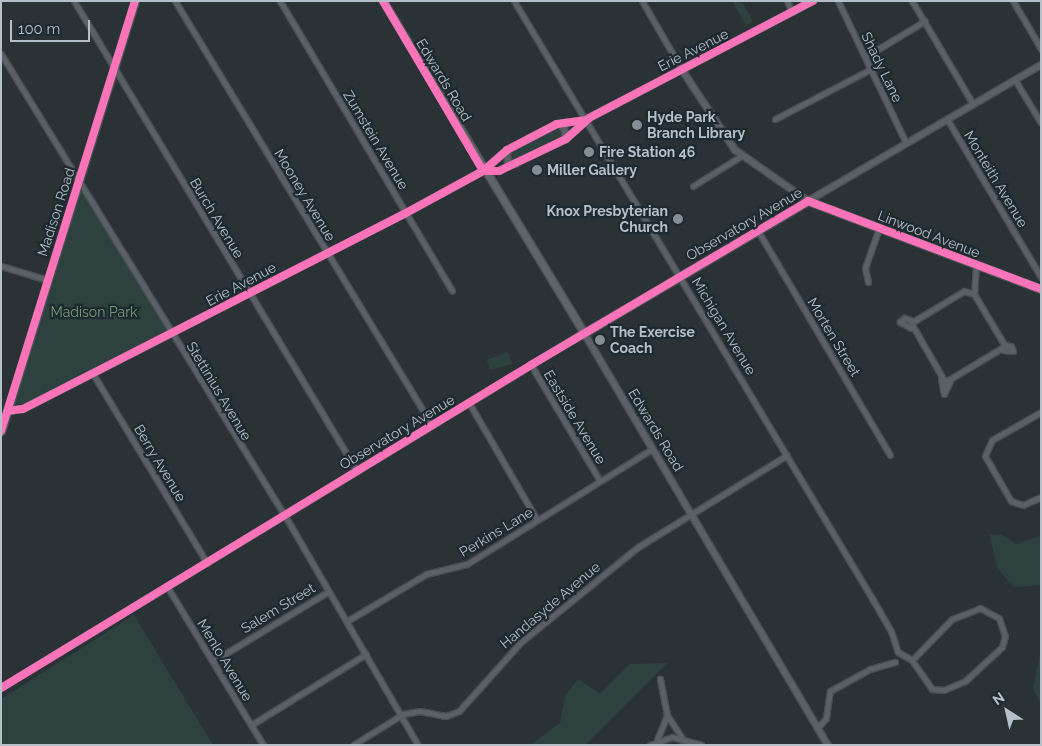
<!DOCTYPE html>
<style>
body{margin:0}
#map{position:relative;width:1042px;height:746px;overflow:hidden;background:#2a3236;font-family:Raleway,sans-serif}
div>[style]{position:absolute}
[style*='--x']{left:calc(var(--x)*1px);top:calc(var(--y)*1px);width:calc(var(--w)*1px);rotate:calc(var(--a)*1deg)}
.green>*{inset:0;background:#2d413e}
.roads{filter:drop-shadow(1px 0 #484e51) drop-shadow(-1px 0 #484e51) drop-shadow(0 1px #484e51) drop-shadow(0 -1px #484e51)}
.minor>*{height:5px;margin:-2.5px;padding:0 2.5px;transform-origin:2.5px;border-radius:2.5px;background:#5a6065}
.tertiary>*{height:6px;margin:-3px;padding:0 3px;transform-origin:3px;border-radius:3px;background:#5a6065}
.secondary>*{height:7px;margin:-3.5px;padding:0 3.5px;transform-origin:3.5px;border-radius:3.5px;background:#5f6468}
.cycleway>*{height:8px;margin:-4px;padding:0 4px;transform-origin:4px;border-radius:4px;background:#fb73b8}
.dots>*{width:14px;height:14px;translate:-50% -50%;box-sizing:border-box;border:2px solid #1e2930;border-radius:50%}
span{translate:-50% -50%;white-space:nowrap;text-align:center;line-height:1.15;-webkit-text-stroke:4.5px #1e2930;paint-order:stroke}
.street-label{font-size:14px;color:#b5bfc7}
.poi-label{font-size:14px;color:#b5bfc7;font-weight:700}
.left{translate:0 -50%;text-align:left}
.right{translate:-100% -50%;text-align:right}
.park-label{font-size:14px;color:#759b76}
.frame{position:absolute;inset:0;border:2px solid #b5bfc7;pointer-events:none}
.north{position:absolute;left:982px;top:686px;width:50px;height:50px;-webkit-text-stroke:4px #1e2930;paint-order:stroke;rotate:325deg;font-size:14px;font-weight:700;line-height:20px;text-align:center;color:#b5bfc7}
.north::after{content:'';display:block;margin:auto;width:18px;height:22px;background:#b5bfc7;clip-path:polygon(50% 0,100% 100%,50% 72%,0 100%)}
.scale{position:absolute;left:10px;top:20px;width:80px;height:22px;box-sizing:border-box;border:2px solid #b5bfc7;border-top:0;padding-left:6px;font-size:15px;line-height:18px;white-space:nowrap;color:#b5bfc7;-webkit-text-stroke:4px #1e2930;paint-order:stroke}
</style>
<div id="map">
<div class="green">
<div style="clip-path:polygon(732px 1px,742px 1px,753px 22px,746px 26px)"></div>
<div style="clip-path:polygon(558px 127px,563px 130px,562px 137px,516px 161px,510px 160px,510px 152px)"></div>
<div style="clip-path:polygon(79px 182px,171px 334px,23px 409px,8px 411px)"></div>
<div style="clip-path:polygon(507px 352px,513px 364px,490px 370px,487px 360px)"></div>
<div style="clip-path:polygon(989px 534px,1002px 535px,1016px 544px,1041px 536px,1041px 585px,1015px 587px,1007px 580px,997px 567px)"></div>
<div style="clip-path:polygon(134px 615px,213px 745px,1px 745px,1px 699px)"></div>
<div style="clip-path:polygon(1041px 651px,1041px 705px,1033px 688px)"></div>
<div style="clip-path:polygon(667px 663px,585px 745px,530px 745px,560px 723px,565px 696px,578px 679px,600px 694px,630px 664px)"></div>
</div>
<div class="roads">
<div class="minor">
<div style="--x:74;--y:1;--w:549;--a:58.95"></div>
<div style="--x:175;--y:1;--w:496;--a:58.8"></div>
<div style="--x:280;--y:1;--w:337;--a:59.3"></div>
<div style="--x:514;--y:1;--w:698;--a:59.06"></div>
<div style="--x:873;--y:600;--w:36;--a:60"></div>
<div style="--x:891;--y:631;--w:22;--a:72"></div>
<div style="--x:898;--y:652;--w:16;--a:30"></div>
<div style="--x:642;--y:1;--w:80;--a:59.9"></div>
<div style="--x:787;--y:1;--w:12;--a:66"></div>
<div style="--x:838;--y:1;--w:157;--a:64.4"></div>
<div style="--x:912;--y:1;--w:120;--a:59.4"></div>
<div style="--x:1013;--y:1;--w:56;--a:59.7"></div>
<div style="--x:1;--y:54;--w:548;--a:58.43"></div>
<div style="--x:288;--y:521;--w:259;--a:59.9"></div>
<div style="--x:865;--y:57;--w:70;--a:-31"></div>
<div style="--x:1015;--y:80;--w:50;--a:58.8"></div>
<div style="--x:775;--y:119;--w:108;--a:-27.5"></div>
<div style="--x:947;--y:119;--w:184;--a:59.3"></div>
<div style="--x:693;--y:186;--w:57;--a:-32"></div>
<div style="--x:758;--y:231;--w:260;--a:59.5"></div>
<div style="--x:1;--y:266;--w:49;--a:16.6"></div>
<div style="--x:868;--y:282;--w:14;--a:-102"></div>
<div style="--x:865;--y:268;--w:42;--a:-70.7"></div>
<div style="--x:964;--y:291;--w:10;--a:17"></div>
<div style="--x:974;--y:294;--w:61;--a:59.2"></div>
<div style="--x:1005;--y:346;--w:70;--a:149"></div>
<div style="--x:945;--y:382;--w:68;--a:-120"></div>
<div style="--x:911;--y:323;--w:62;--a:-31.1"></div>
<div style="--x:974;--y:294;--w:28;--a:-86"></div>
<div style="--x:911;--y:328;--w:13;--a:-151"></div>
<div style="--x:900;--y:322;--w:6;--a:-45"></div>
<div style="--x:904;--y:318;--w:9;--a:18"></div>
<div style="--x:1003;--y:350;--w:10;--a:6"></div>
<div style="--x:1013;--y:351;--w:5;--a:-112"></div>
<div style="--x:1011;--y:346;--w:7;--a:-172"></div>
<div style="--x:531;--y:365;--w:135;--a:59.3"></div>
<div style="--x:93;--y:374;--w:221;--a:58.9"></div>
<div style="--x:941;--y:379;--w:15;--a:79"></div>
<div style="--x:944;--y:394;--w:14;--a:-65"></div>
<div style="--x:469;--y:403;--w:135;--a:59.8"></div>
<div style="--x:1041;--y:412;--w:56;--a:150.3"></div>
<div style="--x:992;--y:440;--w:17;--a:114"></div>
<div style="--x:985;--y:456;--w:52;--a:60"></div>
<div style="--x:1011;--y:501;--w:13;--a:18"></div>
<div style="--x:1023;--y:505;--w:20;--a:-24"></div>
<div style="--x:168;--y:588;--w:184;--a:58.8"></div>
<div style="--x:980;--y:608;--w:21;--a:28"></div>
<div style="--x:999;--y:618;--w:19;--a:72"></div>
<div style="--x:1005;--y:636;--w:11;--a:105"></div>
<div style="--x:1002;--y:647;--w:50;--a:137.4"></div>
<div style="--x:965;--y:681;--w:23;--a:157"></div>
<div style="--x:944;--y:690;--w:12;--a:-175"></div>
<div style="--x:932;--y:689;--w:35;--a:-125"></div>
<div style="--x:912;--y:660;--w:57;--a:-45.7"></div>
<div style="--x:952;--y:619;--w:30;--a:-21"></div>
<div style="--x:347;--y:621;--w:92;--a:-30.7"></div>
<div style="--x:426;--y:574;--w:42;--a:-13.7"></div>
<div style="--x:467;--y:564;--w:218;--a:-31.9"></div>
<div style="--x:213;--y:661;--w:135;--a:-31.1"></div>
<div style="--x:667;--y:715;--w:27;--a:57"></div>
<div style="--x:251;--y:725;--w:135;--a:-31.7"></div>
<div style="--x:818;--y:727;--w:12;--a:-48"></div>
<div style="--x:826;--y:718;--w:27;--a:-82"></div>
<div style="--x:830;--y:691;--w:46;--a:-28.8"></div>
<div style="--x:870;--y:669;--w:26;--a:-16"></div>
<div style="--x:657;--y:740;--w:27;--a:-68"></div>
<div style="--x:667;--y:715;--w:37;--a:-101"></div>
<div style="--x:353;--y:745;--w:59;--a:-31.8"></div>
<div style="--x:403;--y:714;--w:17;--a:-10"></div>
<div style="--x:420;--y:711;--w:26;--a:11"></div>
<div style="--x:446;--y:716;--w:14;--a:-21"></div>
<div style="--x:459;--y:711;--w:93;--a:-48.1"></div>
<div style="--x:521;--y:642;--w:151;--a:-39.1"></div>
<div style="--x:638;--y:547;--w:175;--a:-31.7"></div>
<div style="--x:650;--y:745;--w:23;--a:-20"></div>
<div style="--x:672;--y:737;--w:30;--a:15"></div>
</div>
<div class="tertiary">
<div style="--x:682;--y:70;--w:96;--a:56.5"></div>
<div style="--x:735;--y:150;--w:89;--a:34.9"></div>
<div style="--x:808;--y:201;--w:270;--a:-30.3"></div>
<div style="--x:557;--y:124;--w:8;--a:23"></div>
<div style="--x:564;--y:127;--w:12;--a:81"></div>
<div style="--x:507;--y:150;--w:13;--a:86"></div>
<div style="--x:508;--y:163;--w:8;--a:7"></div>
<div style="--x:483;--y:171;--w:16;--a:0"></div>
<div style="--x:499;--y:171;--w:74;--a:-25.5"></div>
<div style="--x:566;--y:139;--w:31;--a:-42"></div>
<div style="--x:589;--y:118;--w:253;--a:-27.6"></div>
<div style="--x:8;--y:411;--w:15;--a:-8"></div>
<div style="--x:23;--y:409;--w:430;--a:-27.1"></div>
<div style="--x:406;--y:213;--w:88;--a:-28.6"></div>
<div style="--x:483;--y:171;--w:32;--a:-41"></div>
<div style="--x:507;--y:150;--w:56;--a:-27.5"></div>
<div style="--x:557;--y:124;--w:28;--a:-8"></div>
<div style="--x:1;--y:688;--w:683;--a:-31.34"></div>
<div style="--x:584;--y:333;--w:479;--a:59.4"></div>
</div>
<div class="secondary">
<div style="--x:383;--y:1;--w:388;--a:58.8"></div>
<div style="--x:584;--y:333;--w:260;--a:-30.5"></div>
<div style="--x:808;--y:201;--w:249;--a:20.7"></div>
<div style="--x:1;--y:431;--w:450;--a:-72.7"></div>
</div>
</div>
<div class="cycleway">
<div style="--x:383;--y:1;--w:197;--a:59.5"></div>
<div style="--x:483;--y:171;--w:16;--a:0"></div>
<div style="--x:499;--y:171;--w:74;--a:-25.5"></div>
<div style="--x:566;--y:139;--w:31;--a:-42"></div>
<div style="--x:589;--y:118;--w:253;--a:-27.6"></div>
<div style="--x:8;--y:411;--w:15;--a:-8"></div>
<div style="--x:23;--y:409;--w:430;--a:-27.1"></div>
<div style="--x:406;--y:213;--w:88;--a:-28.6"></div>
<div style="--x:483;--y:171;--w:32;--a:-41"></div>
<div style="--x:507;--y:150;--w:56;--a:-27.5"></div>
<div style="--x:557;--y:124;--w:28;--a:-8"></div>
<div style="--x:1;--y:431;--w:450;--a:-72.7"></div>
<div style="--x:1;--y:688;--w:621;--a:-31.36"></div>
<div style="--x:531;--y:365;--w:322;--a:-30.6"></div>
<div style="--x:808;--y:201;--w:249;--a:20.7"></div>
</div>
<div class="dots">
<div style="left:637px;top:125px;background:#848e94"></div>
<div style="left:589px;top:152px;background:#848e94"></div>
<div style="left:537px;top:170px;background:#848e94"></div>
<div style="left:678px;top:219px;background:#848e94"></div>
<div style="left:600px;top:340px;background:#848e94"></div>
</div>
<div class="street-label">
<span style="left:693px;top:50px;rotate:-27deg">Erie Avenue</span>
<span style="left:882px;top:67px;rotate:64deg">Shady Lane</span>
<span style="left:444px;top:80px;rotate:59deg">Edwards Road</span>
<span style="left:376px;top:140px;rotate:59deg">Zumstein Avenue</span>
<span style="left:996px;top:179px;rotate:59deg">Monteith Avenue</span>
<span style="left:305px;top:195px;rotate:59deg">Mooney Avenue</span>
<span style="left:56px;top:212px;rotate:-72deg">Madison Road</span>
<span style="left:217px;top:218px;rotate:59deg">Burch Avenue</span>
<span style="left:744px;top:224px;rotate:-30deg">Observatory Avenue</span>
<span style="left:929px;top:234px;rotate:21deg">Linwood Avenue</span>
<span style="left:241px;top:284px;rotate:-28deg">Erie Avenue</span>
<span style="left:724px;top:326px;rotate:59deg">Michigan Avenue</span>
<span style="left:834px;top:337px;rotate:59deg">Morten Street</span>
<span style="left:219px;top:391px;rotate:59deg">Stettinius Avenue</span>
<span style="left:575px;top:417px;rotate:59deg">Eastside Avenue</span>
<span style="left:656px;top:430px;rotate:59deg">Edwards Road</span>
<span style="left:397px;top:432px;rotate:-31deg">Observatory Avenue</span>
<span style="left:160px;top:463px;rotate:59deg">Berry Avenue</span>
<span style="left:496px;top:532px;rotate:-31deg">Perkins Lane</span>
<span style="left:550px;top:605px;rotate:-40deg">Handasyde Avenue</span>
<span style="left:278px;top:608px;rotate:-31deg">Salem Street</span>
<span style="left:225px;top:660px;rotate:59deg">Menlo Avenue</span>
</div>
<div class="poi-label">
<span class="left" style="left:647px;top:125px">Hyde Park<br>Branch Library</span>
<span class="left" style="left:599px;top:152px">Fire Station 46</span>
<span class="left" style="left:547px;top:170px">Miller Gallery</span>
<span class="right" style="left:668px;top:219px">Knox Presbyterian<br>Church</span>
<span class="left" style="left:610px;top:340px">The Exercise<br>Coach</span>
</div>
<div class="park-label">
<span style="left:94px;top:312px">Madison Park</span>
</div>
<div class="frame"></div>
<div class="north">N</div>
<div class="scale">100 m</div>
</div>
